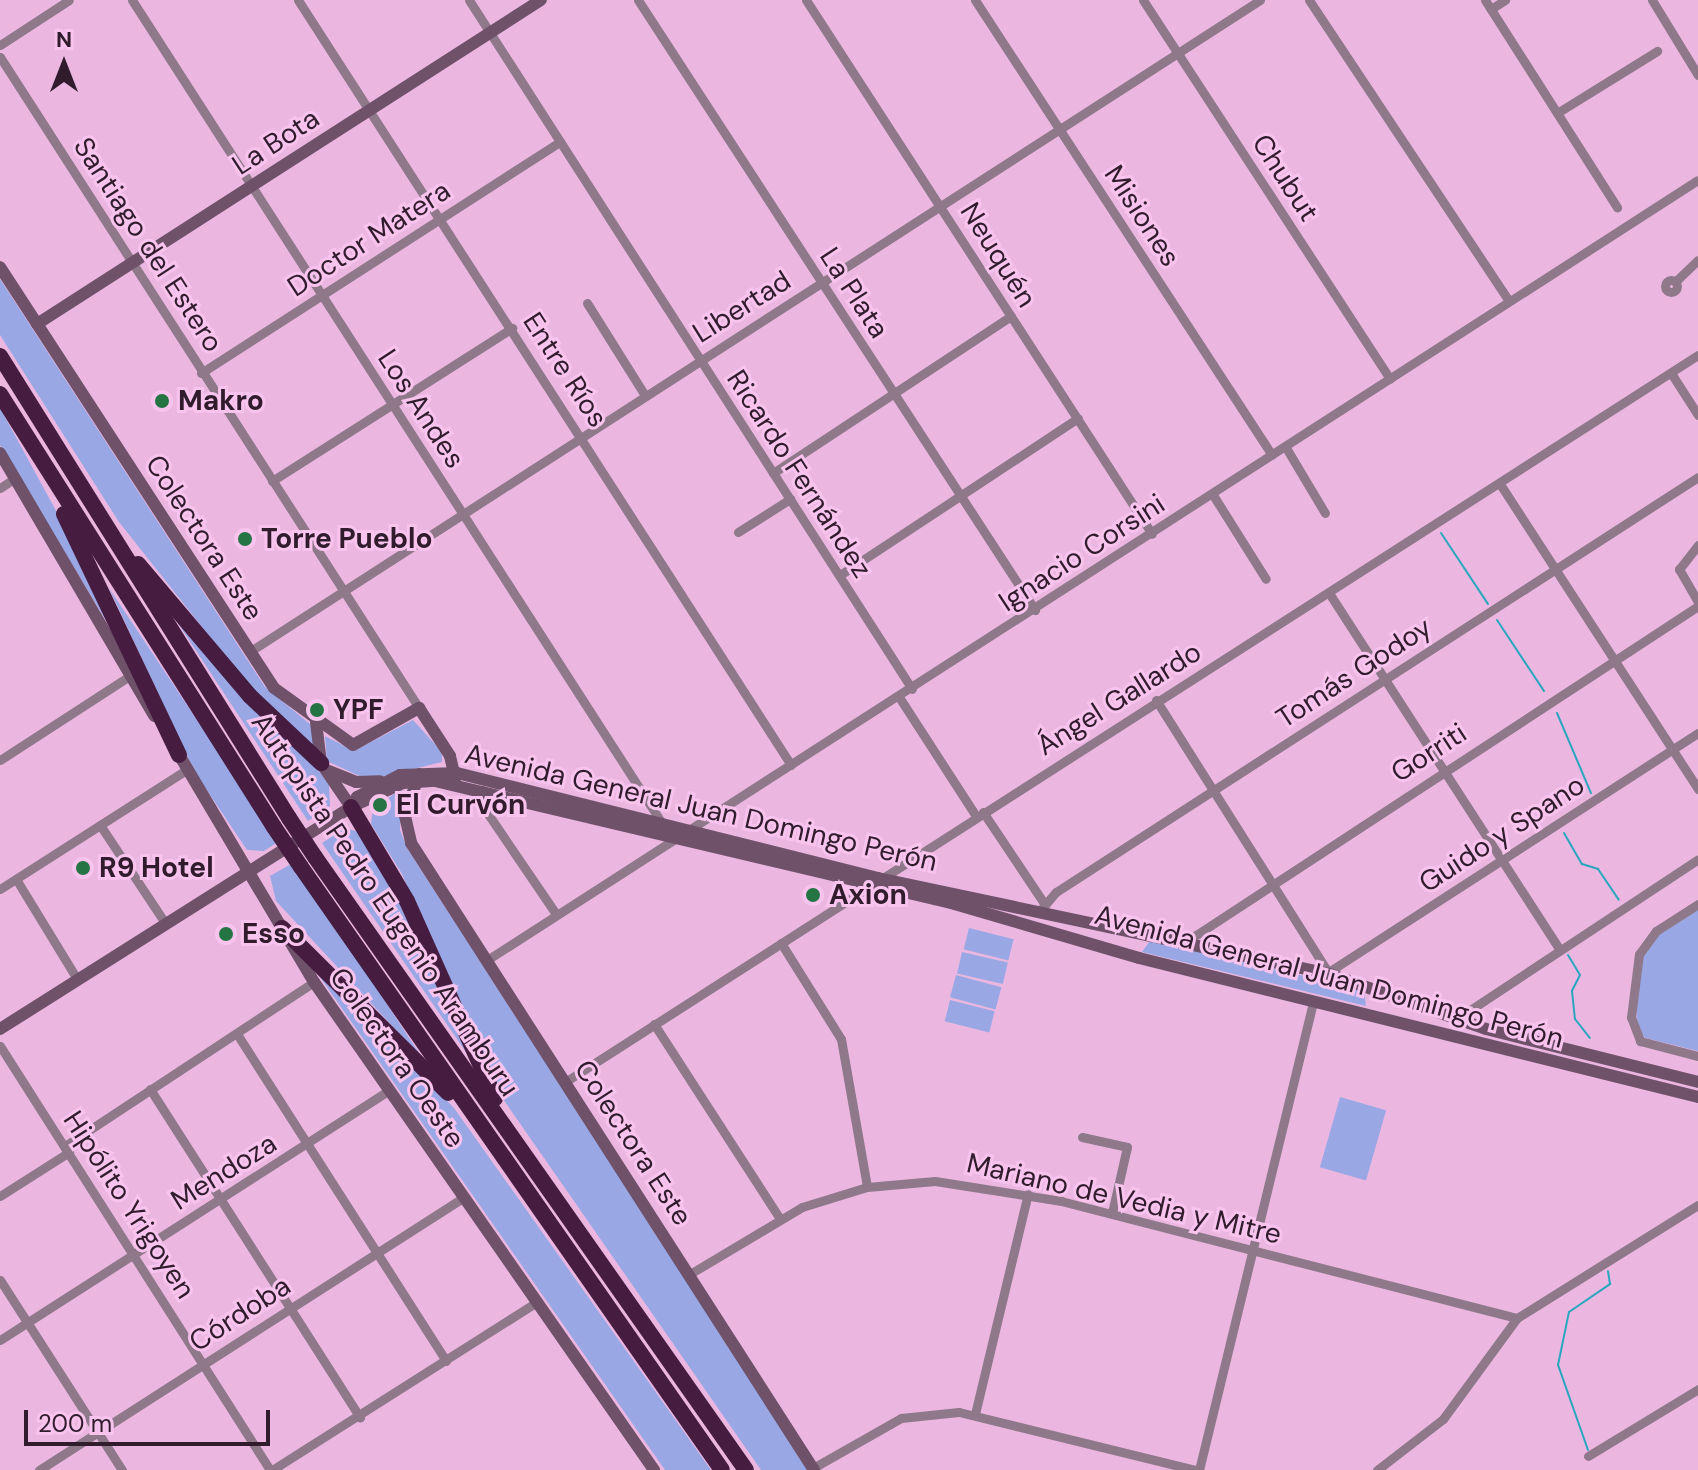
<!DOCTYPE html>
<meta charset="utf-8">
<style>
body{margin:0}
#map{position:relative;width:1698px;height:1470px;overflow:hidden;background:#ebb7e1;font-family:"DM Sans",sans-serif}
div>[style]{position:absolute}
[style*='--x']{left:calc(var(--x)*1px);top:calc(var(--y)*1px);width:calc(var(--w)*1px);rotate:calc(var(--a)*1deg)}
.green>*{inset:0;background:#99a8e5;transform-origin:0 0}
.stream>*{height:2px;margin:-1px;padding:0 1px;transform-origin:1px;border-radius:1px;background:#2aa7be}
.street>*{height:9px;margin:-4.5px;padding:0 4.5px;transform-origin:4.5px;border-radius:4.5px;background:#8e7889}
.street>.ring{margin:-4.5px;padding:0;box-sizing:content-box;background:none;border:9px solid #8e7889;border-radius:50%}
.secondary>*{height:12px;margin:-6px;padding:0 6px;transform-origin:6px;border-radius:6px;background:#6f516a}
.highway>*{height:16px;margin:-8px;padding:0 8px;transform-origin:8px;border-radius:8px;background:#461d40}
.highway-bridge>*{height:16px;margin:-8px;padding:0 8px;transform-origin:8px;border-radius:8px;background:#461d40}
.dots>*{width:22px;height:22px;translate:-50% -50%;box-sizing:border-box;border:4px solid #f8c4ee;border-radius:50%}
span{translate:-50% -50%;white-space:nowrap;text-align:center;line-height:1.15;-webkit-text-stroke:6px #f8c4ee;paint-order:stroke}
.street-label{font-size:28px;color:#301c2c}
.poi-label{font-size:28px;color:#301c2c;font-weight:700}
.left{translate:0 -50%;text-align:left}
.north{position:absolute;left:24px;top:24px;width:80px;height:80px;-webkit-text-stroke:6px #f8c4ee;paint-order:stroke;rotate:0deg;font-size:22px;font-weight:700;line-height:32px;text-align:center;color:#301c2c}
.north::after{content:'';display:block;margin:auto;width:28px;height:36px;background:#301c2c;clip-path:polygon(50% 0,100% 100%,50% 72%,0 100%)}
.scale{position:absolute;left:24px;top:1410px;width:246px;height:36px;box-sizing:border-box;border:4px solid #301c2c;border-top:0;padding-left:10px;font-size:24px;line-height:28px;white-space:nowrap;color:#301c2c;-webkit-text-stroke:6px #f8c4ee;paint-order:stroke}
</style>
<div id="map">
<div class="green">
<div style="clip-path:polygon(0 279px,265px 687px,311px 725px,317px 752px,255px 694px,119px 522px,0 335px)"></div>
<div style="clip-path:polygon(0 408px,72px 540px,146px 687px,0 445px)"></div>
<div style="clip-path:polygon(109px 588px,278px 842px,264px 851px,247px 850px,194px 771px)"></div>
<div style="clip-path:polygon(162px 599px,308px 756px,329px 785px,330px 806px,308px 821px)"></div>
<div style="clip-path:polygon(413px 720px,442px 752px,442px 762px,368px 780px,327px 761px,325px 736px,354px 751px)"></div>
<div style="clip-path:polygon(402px 789px,400px 830px,407px 848px,808px 1470px,761px 1470px,494px 1086px,402px 874px,371px 824px,373px 808px)"></div>
<div style="clip-path:polygon(345px 828px,359px 832px,391px 879px,468px 1055px,322px 843px)"></div>
<div style="clip-path:polygon(293px 863px,379px 992px,423px 1059px,276px 901px,270px 876px)"></div>
<div style="clip-path:polygon(1698px 907px,1698px 1051px,1645px 1038px,1638px 1028px,1635px 997px,1643px 955px,1661px 930px)"></div>
<div style="left:969px;top:928px;width:46px;height:22px;rotate:14deg"></div>
<div style="clip-path:polygon(1152px 938px,1364px 991px,1366px 1006px,1142px 952px)"></div>
<div style="clip-path:polygon(301px 950px,454px 1108px,711px 1470px,665px 1470px)"></div>
<div style="left:962px;top:952px;width:47px;height:22px;rotate:13deg"></div>
<div style="left:956px;top:975px;width:47px;height:23px;rotate:15deg"></div>
<div style="left:950px;top:1000px;width:46px;height:22px;rotate:14deg"></div>
<div style="left:1340px;top:1097px;width:48px;height:73px;rotate:16deg"></div>
</div>
<div class="stream">
<div style="--x:1441;--y:533;--w:85;--a:56.5"></div>
<div style="--x:1497;--y:620;--w:85;--a:56.5"></div>
<div style="--x:1557;--y:713;--w:87;--a:67"></div>
<div style="--x:1564;--y:833;--w:36;--a:60"></div>
<div style="--x:1582;--y:864;--w:17;--a:17"></div>
<div style="--x:1598;--y:869;--w:37;--a:56"></div>
<div style="--x:1568;--y:955;--w:23;--a:59"></div>
<div style="--x:1580;--y:975;--w:18;--a:117"></div>
<div style="--x:1572;--y:991;--w:28;--a:84"></div>
<div style="--x:1575;--y:1019;--w:24;--a:52"></div>
<div style="--x:1588;--y:1450;--w:90;--a:-109.4"></div>
<div style="--x:1558;--y:1365;--w:54;--a:-78.3"></div>
<div style="--x:1569;--y:1312;--w:50;--a:-34.3"></div>
<div style="--x:1610;--y:1284;--w:13;--a:-99"></div>
</div>
<div class="street">
<div style="--x:132;--y:0;--w:981;--a:57.23"></div>
<div style="--x:298;--y:0;--w:910;--a:57.2"></div>
<div style="--x:469;--y:0;--w:819;--a:57.26"></div>
<div style="--x:638;--y:0;--w:728;--a:56.94"></div>
<div style="--x:806;--y:0;--w:636;--a:57.06"></div>
<div style="--x:975;--y:0;--w:543;--a:56.87"></div>
<div style="--x:1143;--y:0;--w:452;--a:56.9"></div>
<div style="--x:1309;--y:0;--w:361;--a:56.4"></div>
<div style="--x:1485;--y:0;--w:246;--a:57.5"></div>
<div style="--x:1652;--y:0;--w:88;--a:58.5"></div>
<div style="--x:1491;--y:9;--w:17;--a:-33"></div>
<div style="--x:0;--y:45;--w:82;--a:-33.1"></div>
<div style="--x:0;--y:57;--w:774;--a:57.23"></div>
<div style="--x:1557;--y:113;--w:118;--a:-31.8"></div>
<div class="ring" style="left:1665px;top:280px;width:3px;height:3px"></div>
<div style="--x:1676;--y:281;--w:30;--a:-44"></div>
<div style="--x:587;--y:303;--w:107;--a:57.9"></div>
<div style="--x:201;--y:373;--w:427;--a:-32.8"></div>
<div style="--x:1671;--y:373;--w:50;--a:57.3"></div>
<div style="--x:1285;--y:446;--w:78;--a:59.2"></div>
<div style="--x:773;--y:473;--w:285;--a:-33.4"></div>
<div style="--x:272;--y:481;--w:285;--a:-32.5"></div>
<div style="--x:1500;--y:484;--w:364;--a:57"></div>
<div style="--x:0;--y:488;--w:18;--a:-34"></div>
<div style="--x:1213;--y:495;--w:99;--a:57.8"></div>
<div style="--x:738;--y:532;--w:62;--a:-32.4"></div>
<div style="--x:1698;--y:545;--w:31;--a:128"></div>
<div style="--x:1679;--y:569;--w:38;--a:60"></div>
<div style="--x:840;--y:575;--w:285;--a:-33.4"></div>
<div style="--x:1329;--y:593;--w:424;--a:57.1"></div>
<div style="--x:249;--y:652;--w:1203;--a:-32.82"></div>
<div style="--x:899;--y:697;--w:142;--a:57.1"></div>
<div style="--x:1156;--y:700;--w:324;--a:57.7"></div>
<div style="--x:0;--y:760;--w:153;--a:-33"></div>
<div style="--x:482;--y:790;--w:21;--a:79"></div>
<div style="--x:486;--y:811;--w:125;--a:55.8"></div>
<div style="--x:983;--y:812;--w:110;--a:56.2"></div>
<div style="--x:100;--y:825;--w:118;--a:56.4"></div>
<div style="--x:16;--y:879;--w:117;--a:58.6"></div>
<div style="--x:0;--y:889;--w:223;--a:-32.6"></div>
<div style="--x:1698;--y:904;--w:50;--a:147.3"></div>
<div style="--x:1656;--y:931;--w:29;--a:126"></div>
<div style="--x:1639;--y:954;--w:64;--a:97.2"></div>
<div style="--x:1631;--y:1017;--w:26;--a:69"></div>
<div style="--x:1640;--y:1041;--w:60;--a:14.5"></div>
<div style="--x:1039;--y:912;--w:26;--a:-50"></div>
<div style="--x:1056;--y:892;--w:764;--a:-32.88"></div>
<div style="--x:1187;--y:941;--w:611;--a:-33.25"></div>
<div style="--x:781;--y:943;--w:113;--a:58"></div>
<div style="--x:841;--y:1039;--w:150;--a:80"></div>
<div style="--x:487;--y:960;--w:1440;--a:-32.79"></div>
<div style="--x:1330;--y:971;--w:438;--a:-32.9"></div>
<div style="--x:1455;--y:1020;--w:291;--a:-33.5"></div>
<div style="--x:654;--y:1024;--w:230;--a:57.1"></div>
<div style="--x:237;--y:1034;--w:388;--a:57.4"></div>
<div style="--x:0;--y:1046;--w:503;--a:57.51"></div>
<div style="--x:565;--y:1082;--w:1346;--a:-32.69"></div>
<div style="--x:150;--y:1089;--w:390;--a:57.4"></div>
<div style="--x:1082;--y:1137;--w:46;--a:12.5"></div>
<div style="--x:1127;--y:1147;--w:68;--a:102.8"></div>
<div style="--x:65;--y:1146;--w:298;--a:-33.4"></div>
<div style="--x:0;--y:1196;--w:82;--a:-32.5"></div>
<div style="--x:688;--y:1275;--w:133;--a:-30.8"></div>
<div style="--x:802;--y:1207;--w:68;--a:-17.1"></div>
<div style="--x:867;--y:1187;--w:68;--a:-5"></div>
<div style="--x:935;--y:1181;--w:128;--a:9"></div>
<div style="--x:1061;--y:1201;--w:471;--a:14.4"></div>
<div style="--x:0;--y:1280;--w:226;--a:57.3"></div>
<div style="--x:0;--y:1340;--w:462;--a:-32.7"></div>
<div style="--x:975;--y:1414;--w:226;--a:-76.5"></div>
<div style="--x:1588;--y:1456;--w:129;--a:-31.3"></div>
<div style="--x:813;--y:1468;--w:101;--a:-29.6"></div>
<div style="--x:901;--y:1418;--w:58;--a:-5.9"></div>
<div style="--x:959;--y:1412;--w:243;--a:13.8"></div>
<div style="--x:39;--y:1470;--w:505;--a:-32.71"></div>
<div style="--x:272;--y:1470;--w:315;--a:-32.4"></div>
<div style="--x:1199;--y:1470;--w:482;--a:-76.3"></div>
<div style="--x:1377;--y:1470;--w:83;--a:-37.7"></div>
<div style="--x:1443;--y:1419;--w:125;--a:-53.8"></div>
<div style="--x:1517;--y:1318;--w:213;--a:-32"></div>
</div>
<div class="secondary">
<div style="--x:0;--y:267;--w:502;--a:56.94"></div>
<div style="--x:274;--y:688;--w:97;--a:35.8"></div>
<div style="--x:353;--y:745;--w:76;--a:-29.3"></div>
<div style="--x:419;--y:708;--w:57;--a:57.1"></div>
<div style="--x:450;--y:756;--w:23;--a:77"></div>
<div style="--x:37;--y:324;--w:599;--a:-32.74"></div>
<div style="--x:0;--y:453;--w:305;--a:59.6"></div>
<div style="--x:316;--y:722;--w:41;--a:83"></div>
<div style="--x:321;--y:763;--w:53;--a:55.7"></div>
<div style="--x:175;--y:748;--w:272;--a:59.3"></div>
<div style="--x:314;--y:982;--w:595;--a:55.13"></div>
<div style="--x:329;--y:771;--w:29;--a:22"></div>
<div style="--x:356;--y:782;--w:24;--a:-2"></div>
<div style="--x:419;--y:774;--w:44;--a:108.4"></div>
<div style="--x:405;--y:816;--w:28;--a:77"></div>
<div style="--x:411;--y:843;--w:745;--a:57.27"></div>
<div style="--x:351;--y:807;--w:12;--a:-59"></div>
<div style="--x:357;--y:797;--w:48;--a:-27.1"></div>
<div style="--x:400;--y:775;--w:57;--a:-2"></div>
<div style="--x:457;--y:773;--w:434;--a:14"></div>
<div style="--x:878;--y:878;--w:461;--a:12"></div>
<div style="--x:1329;--y:974;--w:166;--a:19.3"></div>
<div style="--x:1486;--y:1029;--w:219;--a:14"></div>
<div style="--x:0;--y:1029;--w:415;--a:-32.3"></div>
<div style="--x:351;--y:807;--w:57;--a:-24.8"></div>
<div style="--x:403;--y:783;--w:32;--a:-4"></div>
<div style="--x:435;--y:781;--w:530;--a:13.3"></div>
<div style="--x:951;--y:903;--w:196;--a:16.3"></div>
<div style="--x:1139;--y:958;--w:576;--a:13.96"></div>
</div>
<div class="highway">
<div style="--x:0;--y:356;--w:545;--a:57.97"></div>
<div style="--x:0;--y:394;--w:512;--a:57.67"></div>
<div style="--x:64;--y:514;--w:267;--a:64.5"></div>
<div style="--x:138;--y:564;--w:173;--a:49.7"></div>
<div style="--x:250;--y:696;--w:98;--a:43.3"></div>
<div style="--x:351;--y:807;--w:109;--a:59.2"></div>
<div style="--x:407;--y:901;--w:216;--a:65.9"></div>
<div style="--x:315;--y:857;--w:749;--a:54.89"></div>
<div style="--x:301;--y:867;--w:735;--a:55.08"></div>
<div style="--x:282;--y:928;--w:234;--a:44.8"></div>
</div>
<div class="highway-bridge">
<div style="--x:289;--y:818;--w:47;--a:56.3"></div>
<div style="--x:274;--y:827;--w:48;--a:56"></div>
</div>
<div class="dots">
<div style="left:162px;top:401px;background:#257444"></div>
<div style="left:245px;top:539px;background:#257444"></div>
<div style="left:317px;top:710px;background:#257444"></div>
<div style="left:380px;top:805px;background:#257444"></div>
<div style="left:83px;top:868px;background:#257444"></div>
<div style="left:813px;top:895px;background:#257444"></div>
<div style="left:226px;top:934px;background:#257444"></div>
</div>
<div class="street-label">
<span style="left:276px;top:142px;rotate:-33deg">La Bota</span>
<span style="left:1285px;top:178px;rotate:57deg">Chubut</span>
<span style="left:1142px;top:216px;rotate:57deg">Misiones</span>
<span style="left:369px;top:239px;rotate:-33deg">Doctor Matera</span>
<span style="left:148px;top:245px;rotate:57deg">Santiago del Estero</span>
<span style="left:998px;top:255px;rotate:58deg">Neuquén</span>
<span style="left:854px;top:293px;rotate:57deg">La Plata</span>
<span style="left:742px;top:307px;rotate:-32deg">Libertad</span>
<span style="left:565px;top:370px;rotate:57deg">Entre Ríos</span>
<span style="left:421px;top:409px;rotate:57deg">Los Andes</span>
<span style="left:799px;top:474px;rotate:57deg">Ricardo Fernández</span>
<span style="left:204px;top:538px;rotate:57deg">Colectora Este</span>
<span style="left:1082px;top:553px;rotate:-33deg">Ignacio Corsini</span>
<span style="left:1354px;top:673px;rotate:-33deg">Tomás Godoy</span>
<span style="left:1119px;top:699px;rotate:-32deg">Ángel Gallardo</span>
<span style="left:1429px;top:753px;rotate:-33deg">Gorriti</span>
<span style="left:701px;top:808px;rotate:13deg">Avenida General Juan Domingo Perón</span>
<span style="left:1502px;top:834px;rotate:-33deg">Guido y Spano</span>
<span style="left:385px;top:905px;rotate:56deg">Autopista Pedro Eugenio Aramburu</span>
<span style="left:1329px;top:977px;rotate:15deg">Avenida General Juan Domingo Perón</span>
<span style="left:397px;top:1058px;rotate:55deg">Colectora Oeste</span>
<span style="left:633px;top:1143px;rotate:57deg">Colectora Este</span>
<span style="left:224px;top:1172px;rotate:-32deg">Mendoza</span>
<span style="left:1124px;top:1199px;rotate:13deg">Mariano de Vedia y Mitre</span>
<span style="left:129px;top:1205px;rotate:57deg">Hipólito Yrigoyen</span>
<span style="left:240px;top:1314px;rotate:-33deg">Córdoba</span>
</div>
<div class="poi-label">
<span class="left" style="left:178px;top:401px">Makro</span>
<span class="left" style="left:261px;top:539px">Torre Pueblo</span>
<span class="left" style="left:333px;top:710px">YPF</span>
<span class="left" style="left:396px;top:805px">El Curvón</span>
<span class="left" style="left:99px;top:868px">R9 Hotel</span>
<span class="left" style="left:829px;top:895px">Axion</span>
<span class="left" style="left:242px;top:934px">Esso</span>
</div>
<div class="north">N</div>
<div class="scale">200 m</div>
</div>
